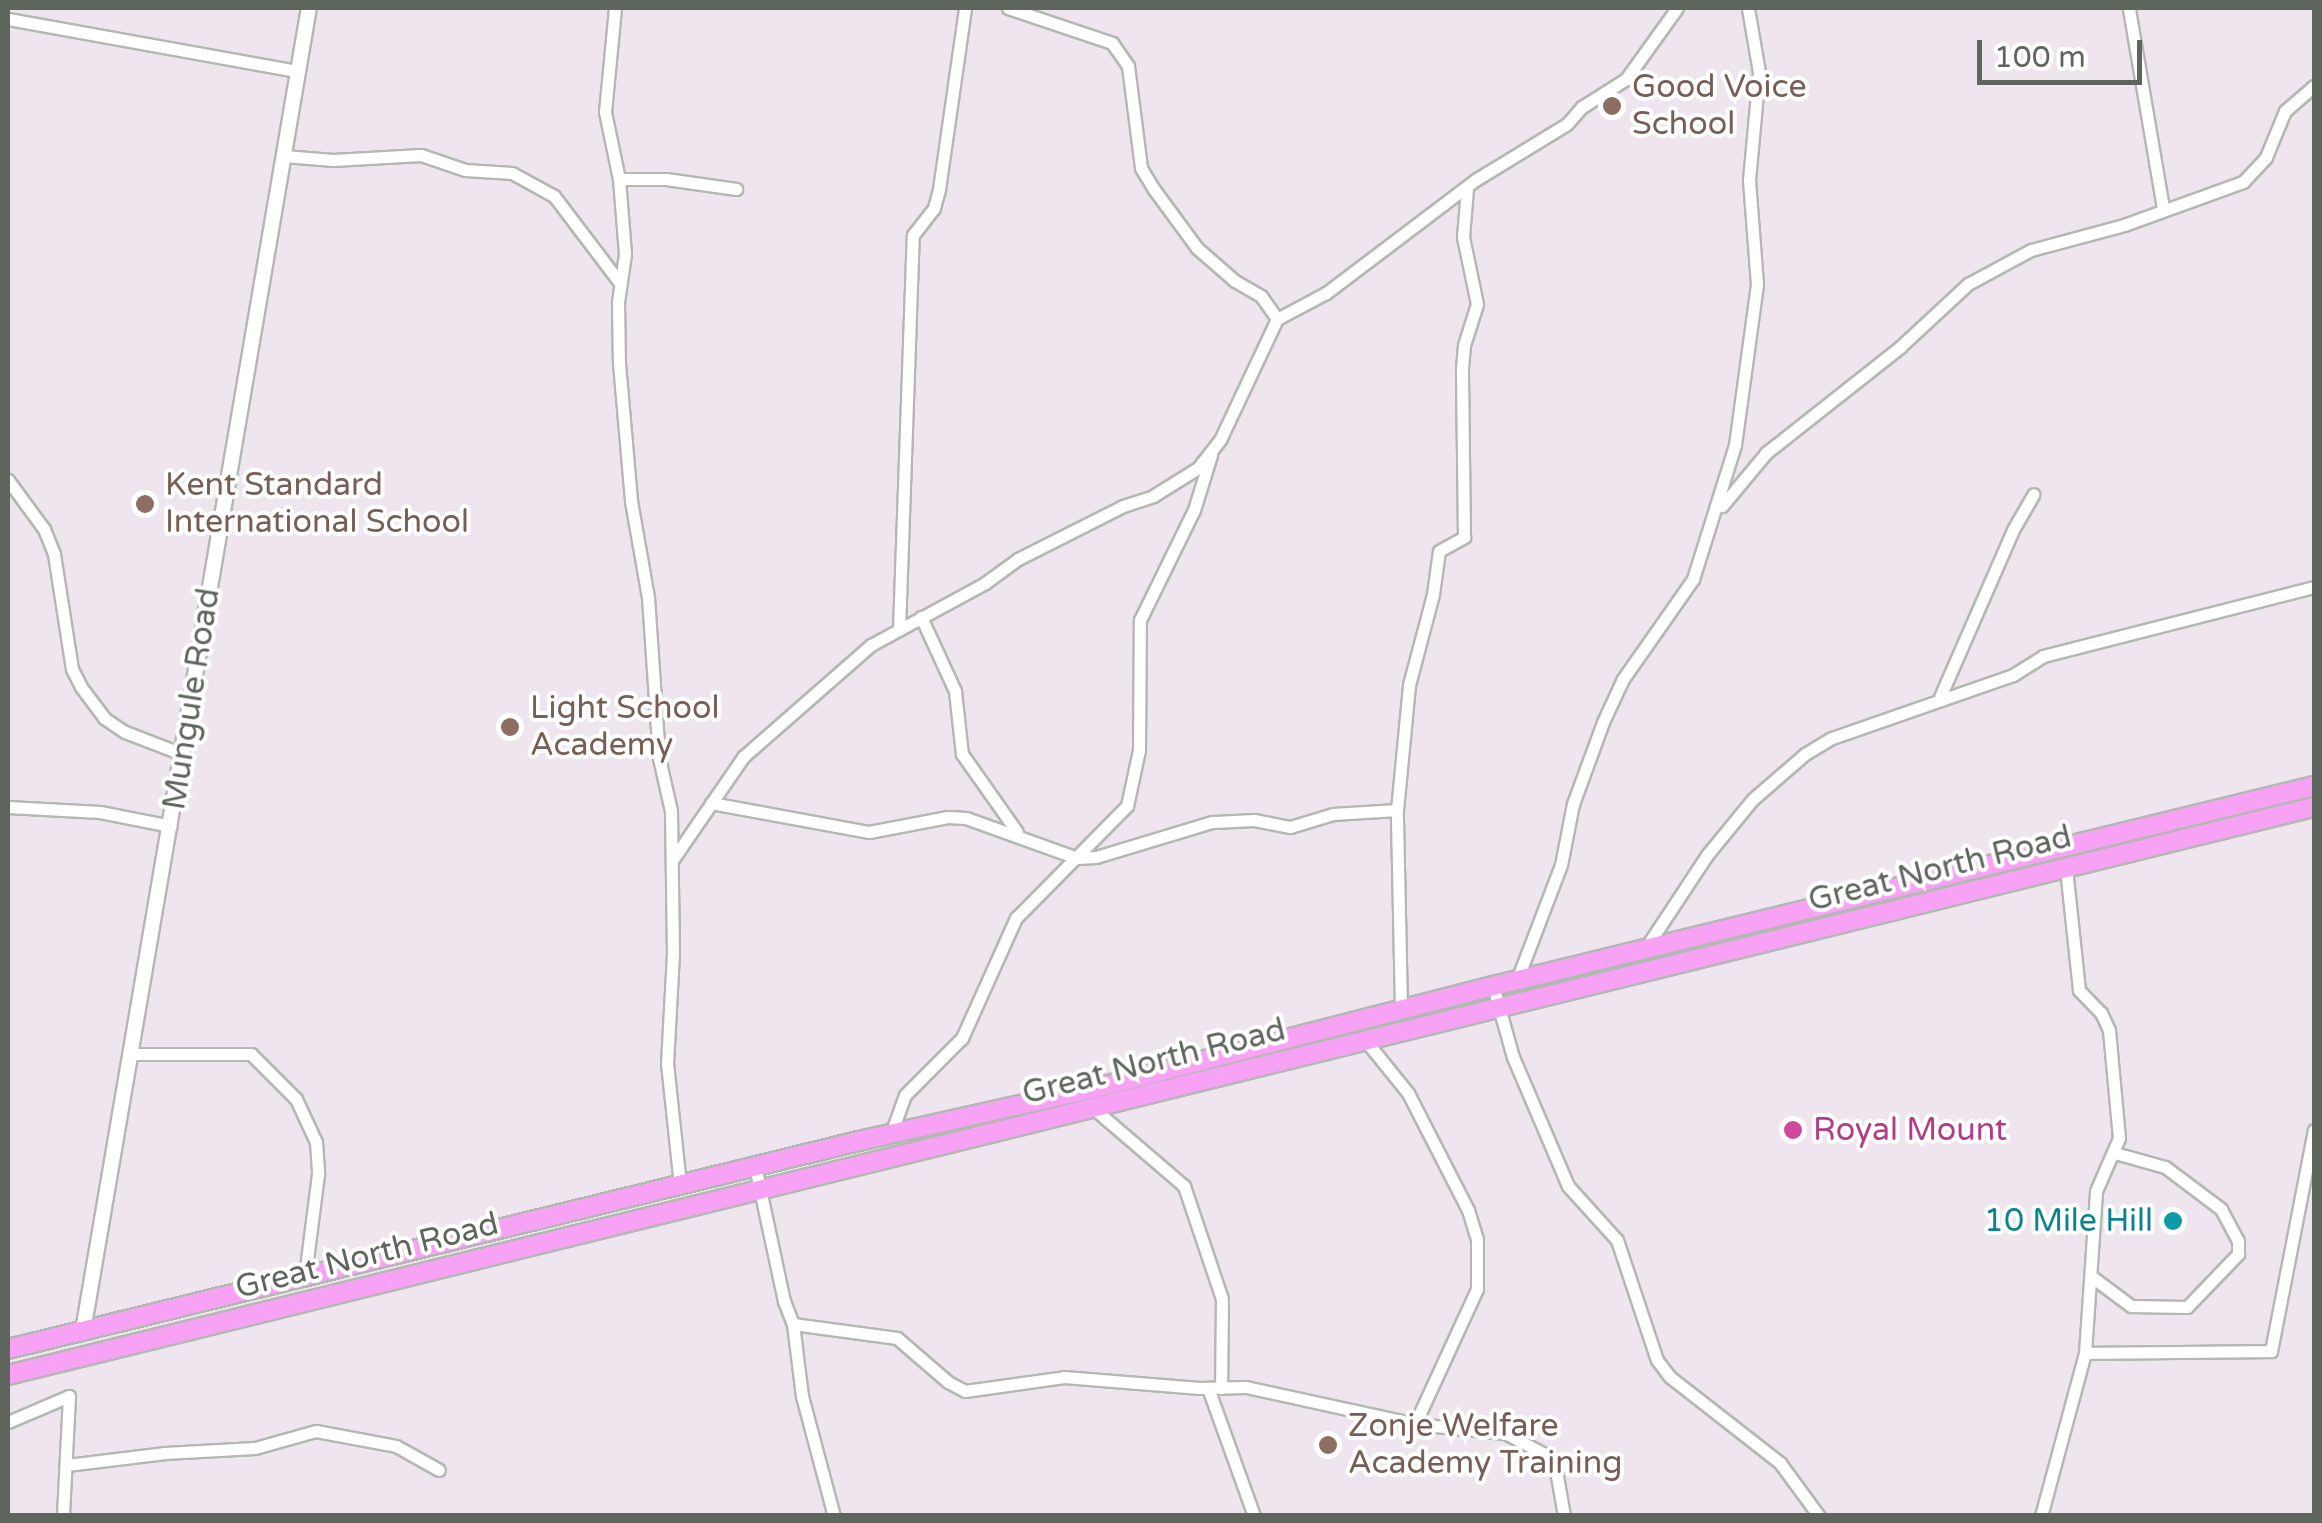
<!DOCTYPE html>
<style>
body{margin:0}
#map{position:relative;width:2322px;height:1523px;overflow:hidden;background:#eee5ee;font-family:"Varela Round",sans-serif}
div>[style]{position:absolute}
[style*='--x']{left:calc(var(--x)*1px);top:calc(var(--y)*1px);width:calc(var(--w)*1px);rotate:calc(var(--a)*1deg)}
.roads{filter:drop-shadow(2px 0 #b3b9b2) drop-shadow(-2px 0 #b3b9b2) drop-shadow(0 2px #b3b9b2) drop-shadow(0 -2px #b3b9b2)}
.minor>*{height:11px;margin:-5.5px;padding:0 5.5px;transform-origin:5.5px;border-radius:5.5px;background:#fff}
.tertiary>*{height:14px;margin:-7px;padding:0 7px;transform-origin:7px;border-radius:7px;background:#fff}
.trunk>*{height:18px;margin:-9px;padding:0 9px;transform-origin:9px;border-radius:9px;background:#f8a2f5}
.dots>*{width:28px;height:28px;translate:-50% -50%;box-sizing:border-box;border:5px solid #fff;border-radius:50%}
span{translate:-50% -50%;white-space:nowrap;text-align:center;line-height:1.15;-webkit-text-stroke:8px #fff;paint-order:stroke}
.education-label{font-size:32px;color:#785e54}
.left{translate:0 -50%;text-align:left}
.street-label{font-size:32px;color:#5e655d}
.hotel-label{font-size:32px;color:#b23c85}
.culture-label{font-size:32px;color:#0d838f}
.right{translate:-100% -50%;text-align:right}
.frame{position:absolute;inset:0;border:10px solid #5e655d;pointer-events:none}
.scale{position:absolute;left:1977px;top:40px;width:165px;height:45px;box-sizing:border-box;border:5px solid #5e655d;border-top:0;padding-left:12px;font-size:30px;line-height:35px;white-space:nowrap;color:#5e655d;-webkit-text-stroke:8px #fff;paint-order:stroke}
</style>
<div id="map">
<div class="roads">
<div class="minor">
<div style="--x:615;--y:8;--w:104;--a:95.5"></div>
<div style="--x:605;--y:112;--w:68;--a:78.2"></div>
<div style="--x:619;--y:179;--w:75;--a:85.4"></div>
<div style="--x:625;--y:254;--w:49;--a:98.3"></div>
<div style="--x:618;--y:302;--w:61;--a:89.1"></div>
<div style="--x:619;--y:363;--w:139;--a:85"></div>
<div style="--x:631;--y:501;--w:97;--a:80"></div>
<div style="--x:648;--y:597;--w:161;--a:86.1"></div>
<div style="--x:659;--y:758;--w:54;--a:77.2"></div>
<div style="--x:671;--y:811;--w:142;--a:89.2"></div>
<div style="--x:673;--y:953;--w:110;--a:93.1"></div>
<div style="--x:667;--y:1063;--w:122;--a:83.9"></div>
<div style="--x:1008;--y:8;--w:110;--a:18.6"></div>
<div style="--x:1112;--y:43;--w:28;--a:55"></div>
<div style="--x:1128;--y:66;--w:103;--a:82.7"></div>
<div style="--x:1141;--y:168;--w:23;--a:59"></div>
<div style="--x:1153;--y:188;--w:74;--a:53.7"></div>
<div style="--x:1197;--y:248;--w:50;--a:41"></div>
<div style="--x:1235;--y:281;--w:30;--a:30"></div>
<div style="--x:1261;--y:296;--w:28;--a:55"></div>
<div style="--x:2129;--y:9;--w:202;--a:80.3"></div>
<div style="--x:8;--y:19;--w:295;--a:10.2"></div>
<div style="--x:284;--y:156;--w:49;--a:4.7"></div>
<div style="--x:333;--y:160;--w:88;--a:-3.3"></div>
<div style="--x:421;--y:155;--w:46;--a:18.8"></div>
<div style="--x:465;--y:170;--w:47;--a:3.7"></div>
<div style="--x:512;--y:173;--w:48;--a:28.7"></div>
<div style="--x:554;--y:196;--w:109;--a:52.8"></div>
<div style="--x:619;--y:179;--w:47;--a:0"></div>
<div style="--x:666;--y:179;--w:71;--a:8.1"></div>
<div style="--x:8;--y:480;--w:61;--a:53.7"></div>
<div style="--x:44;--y:529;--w:27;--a:68"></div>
<div style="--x:54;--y:554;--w:116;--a:81.1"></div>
<div style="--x:72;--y:669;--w:20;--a:63"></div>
<div style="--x:81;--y:687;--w:39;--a:53"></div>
<div style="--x:104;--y:718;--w:25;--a:34"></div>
<div style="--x:125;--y:732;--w:61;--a:21.1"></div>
<div style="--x:1722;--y:506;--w:69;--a:-50.3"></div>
<div style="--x:1766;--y:453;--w:171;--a:-38.3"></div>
<div style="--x:1900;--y:347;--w:93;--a:-42.8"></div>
<div style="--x:1968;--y:284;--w:72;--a:-28.4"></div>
<div style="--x:2031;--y:250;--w:96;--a:-15"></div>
<div style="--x:2124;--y:225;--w:127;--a:-19.9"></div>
<div style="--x:2243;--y:182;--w:34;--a:-47"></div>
<div style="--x:2266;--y:157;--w:50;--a:-67.6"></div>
<div style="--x:2285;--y:111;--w:38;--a:-41"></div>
<div style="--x:921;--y:617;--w:81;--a:65.3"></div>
<div style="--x:955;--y:691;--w:63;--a:83.7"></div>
<div style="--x:962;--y:754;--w:95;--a:54.8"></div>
<div style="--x:899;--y:630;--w:395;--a:-88"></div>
<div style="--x:913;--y:235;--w:34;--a:-52"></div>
<div style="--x:934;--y:208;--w:20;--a:-75"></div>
<div style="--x:939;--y:189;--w:183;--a:-81.8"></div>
<div style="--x:1940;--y:697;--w:184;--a:-66.4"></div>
<div style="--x:2014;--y:528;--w:39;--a:-60"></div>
<div style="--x:711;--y:803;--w:161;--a:10.4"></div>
<div style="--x:869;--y:832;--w:80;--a:-10.8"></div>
<div style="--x:948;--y:817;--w:18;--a:3"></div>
<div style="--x:966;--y:818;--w:118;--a:19.8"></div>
<div style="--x:1077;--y:858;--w:19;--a:-3"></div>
<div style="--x:1096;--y:857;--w:121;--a:-16.8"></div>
<div style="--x:1212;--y:822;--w:42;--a:-2.7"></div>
<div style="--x:1254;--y:820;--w:37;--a:11"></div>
<div style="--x:1290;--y:827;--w:45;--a:-16.8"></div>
<div style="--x:1333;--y:814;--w:64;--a:-3.6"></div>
<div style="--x:8;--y:807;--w:92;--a:3.1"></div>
<div style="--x:100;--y:812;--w:72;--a:11.2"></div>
<div style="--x:673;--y:859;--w:124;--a:-55.5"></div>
<div style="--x:743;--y:757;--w:170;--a:-41.2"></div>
<div style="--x:871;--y:645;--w:130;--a:-28.5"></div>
<div style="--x:985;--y:583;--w:41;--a:-36"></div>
<div style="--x:1018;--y:559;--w:118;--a:-26.8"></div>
<div style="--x:1123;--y:506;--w:32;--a:-18"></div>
<div style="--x:1153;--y:496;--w:53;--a:-31.9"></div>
<div style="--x:1198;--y:468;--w:36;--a:-52"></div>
<div style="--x:1220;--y:440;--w:134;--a:-64.8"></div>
<div style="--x:1277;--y:319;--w:55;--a:-28"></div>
<div style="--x:1326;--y:293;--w:189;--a:-37.1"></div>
<div style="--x:1477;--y:179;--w:105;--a:-31.4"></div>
<div style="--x:1567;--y:124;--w:23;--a:-49"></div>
<div style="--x:1582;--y:107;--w:52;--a:-32.5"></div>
<div style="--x:1626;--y:79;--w:87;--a:-54.3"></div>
<div style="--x:1645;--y:949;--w:113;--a:-56.6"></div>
<div style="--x:1707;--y:855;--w:72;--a:-50.6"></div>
<div style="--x:1753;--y:799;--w:69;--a:-40.9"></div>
<div style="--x:1805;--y:754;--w:31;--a:-31"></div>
<div style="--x:1832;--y:738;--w:192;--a:-19.2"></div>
<div style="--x:2013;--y:675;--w:36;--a:-32"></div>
<div style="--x:2043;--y:656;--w:280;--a:-14.3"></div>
<div style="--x:1517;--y:980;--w:123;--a:-69.1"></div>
<div style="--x:1561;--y:865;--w:62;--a:-78.9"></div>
<div style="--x:1573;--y:804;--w:87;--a:-69.9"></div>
<div style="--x:1603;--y:722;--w:47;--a:-65.1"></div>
<div style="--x:1623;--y:679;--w:122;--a:-55"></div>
<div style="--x:1693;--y:579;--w:140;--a:-72.6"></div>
<div style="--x:1735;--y:445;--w:162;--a:-82.2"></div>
<div style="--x:1757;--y:284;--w:104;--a:-94.4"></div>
<div style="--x:1749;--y:180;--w:108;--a:-84.7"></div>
<div style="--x:1759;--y:72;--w:65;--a:-99.8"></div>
<div style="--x:1493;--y:986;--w:74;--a:74.3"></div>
<div style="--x:1513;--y:1057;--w:140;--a:66.9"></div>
<div style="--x:1568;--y:1186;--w:73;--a:47.8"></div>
<div style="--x:1617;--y:1240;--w:126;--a:71.6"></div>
<div style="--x:1657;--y:1360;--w:21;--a:53"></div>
<div style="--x:1670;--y:1377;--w:140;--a:38"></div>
<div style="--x:1780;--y:1463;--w:66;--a:53.7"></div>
<div style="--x:1401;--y:1009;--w:199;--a:-91.2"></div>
<div style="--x:1397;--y:810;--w:126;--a:-84.5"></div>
<div style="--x:1409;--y:685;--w:94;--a:-75.2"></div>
<div style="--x:1433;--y:594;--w:43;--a:-82.1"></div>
<div style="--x:1439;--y:551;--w:29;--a:-29"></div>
<div style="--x:1464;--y:537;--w:169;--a:-90.7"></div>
<div style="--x:1462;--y:368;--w:23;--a:-85"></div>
<div style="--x:1464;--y:345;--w:43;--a:-72.4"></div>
<div style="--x:1477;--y:304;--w:68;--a:-101.8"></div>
<div style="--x:1463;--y:237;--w:49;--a:-85.3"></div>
<div style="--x:1366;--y:1041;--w:67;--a:51.1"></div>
<div style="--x:1408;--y:1093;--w:131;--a:62.9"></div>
<div style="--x:1468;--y:1210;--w:30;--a:73"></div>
<div style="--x:1477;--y:1239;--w:50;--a:90"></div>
<div style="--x:1477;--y:1289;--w:149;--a:114.7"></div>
<div style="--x:132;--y:1054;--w:119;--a:0"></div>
<div style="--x:251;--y:1054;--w:64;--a:45"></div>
<div style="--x:296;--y:1099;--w:47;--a:65.1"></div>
<div style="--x:316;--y:1142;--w:32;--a:86"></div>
<div style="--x:318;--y:1174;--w:103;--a:97.3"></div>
<div style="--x:1093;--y:1108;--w:120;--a:40.6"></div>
<div style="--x:1184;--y:1186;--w:119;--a:71.4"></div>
<div style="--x:1222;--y:1299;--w:89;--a:90.6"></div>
<div style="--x:891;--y:1134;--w:41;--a:-70.3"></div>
<div style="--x:905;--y:1095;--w:81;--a:-45"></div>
<div style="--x:962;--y:1038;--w:132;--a:-65.8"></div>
<div style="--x:1016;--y:918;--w:158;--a:-45.3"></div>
<div style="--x:1127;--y:806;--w:57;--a:-77.9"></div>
<div style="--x:1139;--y:750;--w:130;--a:-89.6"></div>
<div style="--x:1140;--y:620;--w:123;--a:-63.9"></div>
<div style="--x:1194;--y:510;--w:58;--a:-72.8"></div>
<div style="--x:755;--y:1166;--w:138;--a:77.9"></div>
<div style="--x:784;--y:1301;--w:25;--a:69"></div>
<div style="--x:793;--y:1324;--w:73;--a:82.9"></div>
<div style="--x:802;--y:1396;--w:124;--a:75.1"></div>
<div style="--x:2092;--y:1277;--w:49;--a:36.6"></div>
<div style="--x:2131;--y:1306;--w:56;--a:1"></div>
<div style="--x:2187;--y:1307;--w:74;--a:-46.1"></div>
<div style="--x:2238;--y:1254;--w:13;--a:-90"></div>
<div style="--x:2238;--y:1241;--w:36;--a:-118"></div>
<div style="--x:2221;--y:1209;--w:70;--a:-143.1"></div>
<div style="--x:2165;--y:1167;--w:52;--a:-164.4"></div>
<div style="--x:793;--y:1324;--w:105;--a:7.7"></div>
<div style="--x:897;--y:1338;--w:67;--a:40.8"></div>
<div style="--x:948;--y:1382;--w:19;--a:28"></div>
<div style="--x:965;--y:1391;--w:100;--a:-8"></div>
<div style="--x:1064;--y:1377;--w:136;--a:4.6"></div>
<div style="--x:1200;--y:1388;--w:46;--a:-1.2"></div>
<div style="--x:1246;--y:1387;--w:173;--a:12.3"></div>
<div style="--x:1415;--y:1424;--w:90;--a:5.7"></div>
<div style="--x:1505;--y:1433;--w:55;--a:28"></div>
<div style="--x:1554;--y:1459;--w:58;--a:80"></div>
<div style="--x:2085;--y:1353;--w:186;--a:-0.6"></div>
<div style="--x:2271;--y:1351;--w:225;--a:-79"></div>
<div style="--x:1208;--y:1388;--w:136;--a:70.2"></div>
<div style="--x:8;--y:1422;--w:66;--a:-23.1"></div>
<div style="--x:69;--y:1396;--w:120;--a:92.9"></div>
<div style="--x:67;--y:1465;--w:99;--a:-7"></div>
<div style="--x:165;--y:1453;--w:90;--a:-3.2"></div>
<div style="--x:255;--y:1448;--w:63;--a:-15.6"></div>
<div style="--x:316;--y:1431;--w:81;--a:10.6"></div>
<div style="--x:396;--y:1446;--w:49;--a:29.2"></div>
<div style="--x:2041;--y:1516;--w:169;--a:-74.9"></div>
<div style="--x:2085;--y:1353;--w:162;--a:-86.1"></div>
<div style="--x:2096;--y:1191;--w:58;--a:-66.5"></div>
<div style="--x:2119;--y:1138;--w:108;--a:-95.3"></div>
<div style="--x:2109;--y:1030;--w:19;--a:-115"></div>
<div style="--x:2101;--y:1013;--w:32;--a:-134"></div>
<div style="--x:2079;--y:990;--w:123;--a:-96.1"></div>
</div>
<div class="tertiary">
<div style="--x:83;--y:1331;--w:1342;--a:-80.31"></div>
</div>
<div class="trunk">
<div style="--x:8;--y:1349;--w:880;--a:-13.74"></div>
<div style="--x:863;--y:1140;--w:235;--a:-12.6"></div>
<div style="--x:1092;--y:1089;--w:414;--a:-14.4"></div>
<div style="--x:1493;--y:986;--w:845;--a:-13.69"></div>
<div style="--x:8;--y:1375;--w:2375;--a:-13.84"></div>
</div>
</div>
<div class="dots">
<div style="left:1612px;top:106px;background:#8d6e63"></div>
<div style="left:145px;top:504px;background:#8d6e63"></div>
<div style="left:510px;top:727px;background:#8d6e63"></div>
<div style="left:1793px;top:1130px;background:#d1479c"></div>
<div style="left:2173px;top:1221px;background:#0f9aa8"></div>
<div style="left:1328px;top:1445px;background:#8d6e63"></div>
</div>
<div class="education-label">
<span class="left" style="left:1632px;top:106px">Good Voice<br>School</span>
<span class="left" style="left:165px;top:504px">Kent Standard<br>International School</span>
<span class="left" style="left:530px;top:727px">Light School<br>Academy</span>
<span class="left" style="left:1348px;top:1445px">Zonje Welfare<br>Academy Training</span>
</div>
<div class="street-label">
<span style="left:192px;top:699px;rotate:-81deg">Mungule Road</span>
<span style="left:1940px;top:869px;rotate:-14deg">Great North Road</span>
<span style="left:1154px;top:1062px;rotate:-14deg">Great North Road</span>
<span style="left:367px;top:1256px;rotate:-14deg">Great North Road</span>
</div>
<div class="hotel-label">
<span class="left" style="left:1813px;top:1130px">Royal Mount</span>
</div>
<div class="culture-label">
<span class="right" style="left:2153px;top:1221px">10 Mile Hill</span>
</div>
<div class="frame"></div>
<div class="scale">100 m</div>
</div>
